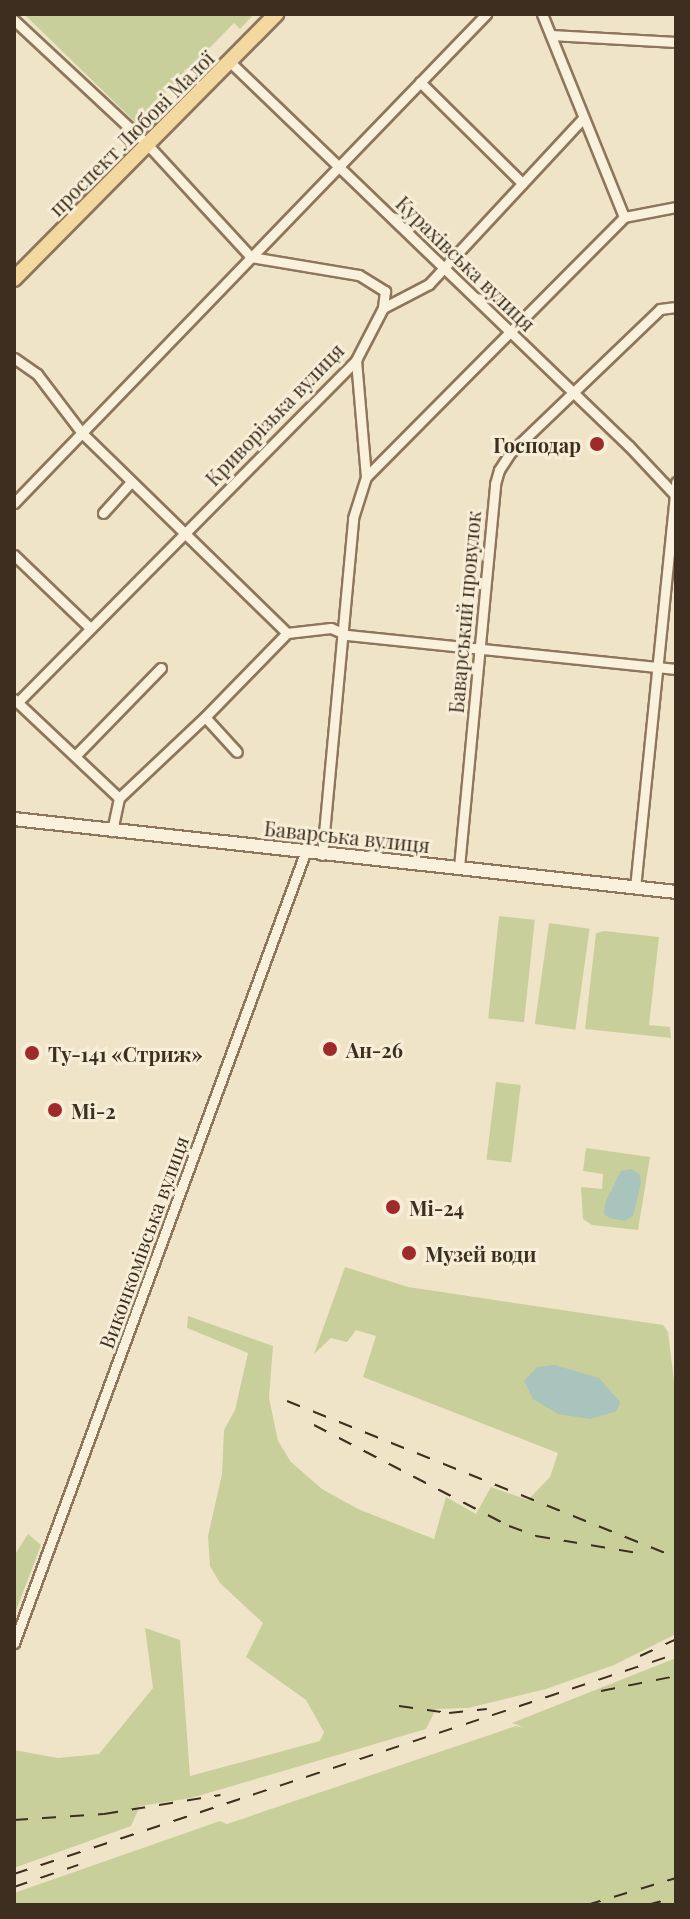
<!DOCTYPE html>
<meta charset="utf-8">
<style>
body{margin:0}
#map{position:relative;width:690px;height:1919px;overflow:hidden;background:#f0e4c8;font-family:"Playfair Display",serif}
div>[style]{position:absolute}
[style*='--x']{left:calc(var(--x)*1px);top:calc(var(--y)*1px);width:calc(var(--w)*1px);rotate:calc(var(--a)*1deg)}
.green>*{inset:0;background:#c9cf9b;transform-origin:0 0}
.water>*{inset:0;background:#a9c4bc}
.roads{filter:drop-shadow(2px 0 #8d765c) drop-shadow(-2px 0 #8d765c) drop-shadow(0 2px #8d765c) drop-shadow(0 -2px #8d765c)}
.minor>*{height:9px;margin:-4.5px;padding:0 4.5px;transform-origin:4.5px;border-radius:4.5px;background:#faf1dc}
.tertiary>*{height:12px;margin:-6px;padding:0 6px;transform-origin:6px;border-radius:6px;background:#faf1dc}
.primary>*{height:14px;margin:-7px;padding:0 7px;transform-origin:7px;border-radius:7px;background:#f3d9a0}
.rail>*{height:2px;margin-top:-1px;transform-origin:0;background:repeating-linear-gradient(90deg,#3d2e20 0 14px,transparent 0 28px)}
.dots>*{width:22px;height:22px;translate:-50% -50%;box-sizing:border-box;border:4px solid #f7eed8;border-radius:50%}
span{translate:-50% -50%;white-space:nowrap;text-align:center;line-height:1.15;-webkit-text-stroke:6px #f7eed8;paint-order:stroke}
.street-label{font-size:20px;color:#3d2e20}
.poi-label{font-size:20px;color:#3d2e20;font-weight:700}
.right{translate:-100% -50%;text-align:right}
.left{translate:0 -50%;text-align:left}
.frame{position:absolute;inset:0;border:16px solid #3d2e20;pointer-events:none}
</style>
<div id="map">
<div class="green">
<div style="clip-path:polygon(24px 14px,254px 14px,240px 29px,234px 23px,136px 123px)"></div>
<div style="left:499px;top:916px;width:36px;height:103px;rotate:6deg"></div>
<div style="left:549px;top:923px;width:41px;height:102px;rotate:8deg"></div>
<div style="clip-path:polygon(604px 931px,659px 937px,649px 1025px,670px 1027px,671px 1038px,585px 1029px,596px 933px)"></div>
<div style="left:496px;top:1082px;width:25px;height:78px;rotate:7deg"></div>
<div style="clip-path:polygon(586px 1148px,650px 1157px,638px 1230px,592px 1225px,583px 1219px,581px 1187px,602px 1189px,603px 1174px,583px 1171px)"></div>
<div style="clip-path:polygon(345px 1267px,408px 1287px,663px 1325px,668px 1332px,676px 1397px,676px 1634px,614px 1665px,546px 1689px,468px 1708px,436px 1709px,426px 1729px,191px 1798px,140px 1806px,131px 1826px,14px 1868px,14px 1750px,58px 1758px,99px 1754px,153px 1688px,145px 1628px,180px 1640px,190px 1776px,320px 1741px,324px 1732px,306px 1700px,246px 1657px,263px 1623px,220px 1583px,210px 1566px,208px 1536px,222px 1474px,224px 1430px,235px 1410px,248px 1353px,187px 1328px,188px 1316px,273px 1346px,269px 1398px,278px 1441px,291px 1462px,322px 1489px,358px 1509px,434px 1539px,446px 1497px,476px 1514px,491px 1487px,528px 1500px,550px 1477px,558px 1453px,363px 1377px,376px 1336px,356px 1330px,347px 1342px,331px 1338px,314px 1354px)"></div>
<div style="clip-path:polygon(28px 1534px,41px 1545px,14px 1616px,14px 1556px)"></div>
<div style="clip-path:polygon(676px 1658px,676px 1905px,14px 1905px,14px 1893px,220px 1821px,227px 1824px,516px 1726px,525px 1728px,512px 1723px)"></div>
</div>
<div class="water">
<div style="clip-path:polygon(632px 1169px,640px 1175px,641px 1183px,633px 1216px,625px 1221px,609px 1218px,604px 1214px,605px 1203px,621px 1171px)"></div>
<div style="clip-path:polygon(555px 1365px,599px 1378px,620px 1402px,617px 1411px,590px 1419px,558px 1414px,533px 1399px,524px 1381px,537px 1367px)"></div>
</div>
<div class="roads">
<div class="minor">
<div style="--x:542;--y:14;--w:219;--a:68"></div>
<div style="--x:14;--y:20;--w:183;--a:43"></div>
<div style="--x:148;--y:145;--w:152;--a:47.4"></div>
<div style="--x:251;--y:257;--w:109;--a:9.5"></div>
<div style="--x:359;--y:275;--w:31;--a:32"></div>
<div style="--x:385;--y:291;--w:17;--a:97"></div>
<div style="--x:551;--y:35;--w:125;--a:3.2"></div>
<div style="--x:229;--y:61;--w:555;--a:43.91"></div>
<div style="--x:629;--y:446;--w:66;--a:46.8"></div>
<div style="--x:420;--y:82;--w:144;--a:44.7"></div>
<div style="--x:14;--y:358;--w:28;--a:35"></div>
<div style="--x:37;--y:374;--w:74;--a:52.7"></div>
<div style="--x:82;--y:433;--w:286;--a:44.3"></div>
<div style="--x:366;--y:477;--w:366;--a:-45.2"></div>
<div style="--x:624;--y:217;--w:53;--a:-10.9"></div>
<div style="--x:14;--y:503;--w:680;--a:-46.01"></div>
<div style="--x:103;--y:513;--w:42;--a:-47.9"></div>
<div style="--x:14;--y:555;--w:105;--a:43.8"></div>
<div style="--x:14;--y:699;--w:144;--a:43.3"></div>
<div style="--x:119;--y:798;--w:34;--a:102"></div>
<div style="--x:18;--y:702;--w:481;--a:-45.3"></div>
<div style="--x:356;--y:360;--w:59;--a:-62.6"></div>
<div style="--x:383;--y:308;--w:52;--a:-27.6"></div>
<div style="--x:429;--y:284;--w:226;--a:-47.1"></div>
<div style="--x:205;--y:717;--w:47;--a:47.6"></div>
<div style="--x:75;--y:756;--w:123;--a:-45.7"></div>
<div style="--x:119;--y:798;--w:118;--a:-43.3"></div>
<div style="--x:205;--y:717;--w:117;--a:-45.7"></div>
<div style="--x:287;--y:633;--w:44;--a:-6.5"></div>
<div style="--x:331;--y:628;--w:17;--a:24"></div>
<div style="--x:347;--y:635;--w:331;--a:5.9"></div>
<div style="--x:322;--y:855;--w:338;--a:-84.7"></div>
<div style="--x:353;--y:518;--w:43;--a:-72.4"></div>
<div style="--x:366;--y:477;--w:117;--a:-94.9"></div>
<div style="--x:459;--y:867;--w:385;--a:-84.6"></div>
<div style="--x:495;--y:484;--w:15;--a:-74"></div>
<div style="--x:499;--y:470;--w:20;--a:-57"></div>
<div style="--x:510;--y:453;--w:208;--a:-43.8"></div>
<div style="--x:660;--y:309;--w:16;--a:-7"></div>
<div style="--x:635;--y:888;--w:408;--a:-84.2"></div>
<div style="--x:14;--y:1643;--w:842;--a:-69.78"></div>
</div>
<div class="tertiary">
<div style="--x:14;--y:819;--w:666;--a:6.29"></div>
</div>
<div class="primary">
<div style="--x:14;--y:279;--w:373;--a:-45.3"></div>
</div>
</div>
<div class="rail">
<div style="--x:287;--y:1401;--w:419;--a:21.9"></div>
<div style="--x:314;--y:1425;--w:220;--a:27.4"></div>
<div style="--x:509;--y:1526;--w:29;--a:20"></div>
<div style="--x:536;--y:1536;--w:109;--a:9.5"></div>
<div style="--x:640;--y:1656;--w:40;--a:-25"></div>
<div style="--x:601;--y:1691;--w:76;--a:-11.3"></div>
<div style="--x:399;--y:1706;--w:50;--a:8"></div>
<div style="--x:449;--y:1713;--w:38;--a:-6"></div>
<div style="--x:14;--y:1820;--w:90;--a:-3.8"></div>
<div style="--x:104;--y:1814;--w:118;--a:-9.3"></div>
<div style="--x:14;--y:1874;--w:698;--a:-18.38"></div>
<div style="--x:14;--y:1887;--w:68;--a:-19"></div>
<div style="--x:587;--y:1905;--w:93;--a:-16.9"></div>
<div style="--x:647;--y:1905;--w:30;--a:-15"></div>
</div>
<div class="dots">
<div style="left:597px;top:444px;background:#9e2a2b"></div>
<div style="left:330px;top:1049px;background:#9e2a2b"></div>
<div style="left:32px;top:1053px;background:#9e2a2b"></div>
<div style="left:55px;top:1110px;background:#9e2a2b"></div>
<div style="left:393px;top:1207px;background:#9e2a2b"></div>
<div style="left:409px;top:1253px;background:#9e2a2b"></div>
</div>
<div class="street-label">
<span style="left:131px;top:133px;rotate:-45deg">проспект Любові Малої</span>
<span style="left:466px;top:263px;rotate:44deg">Курахівська вулиця</span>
<span style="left:274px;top:414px;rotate:-46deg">Криворізька вулиця</span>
<span style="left:464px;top:612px;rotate:-85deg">Баварський провулок</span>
<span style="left:347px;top:836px;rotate:6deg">Баварська вулиця</span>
<span style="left:143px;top:1242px;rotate:-70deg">Виконкомівська вулиця</span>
</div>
<div class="poi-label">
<span class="right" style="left:581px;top:444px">Господар</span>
<span class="left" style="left:346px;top:1049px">Ан-26</span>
<span class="left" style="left:48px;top:1053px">Ту-141 «Стриж»</span>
<span class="left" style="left:71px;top:1110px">Мі-2</span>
<span class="left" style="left:409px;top:1207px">Мі-24</span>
<span class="left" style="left:425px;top:1253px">Музей води</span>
</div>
<div class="frame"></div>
</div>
